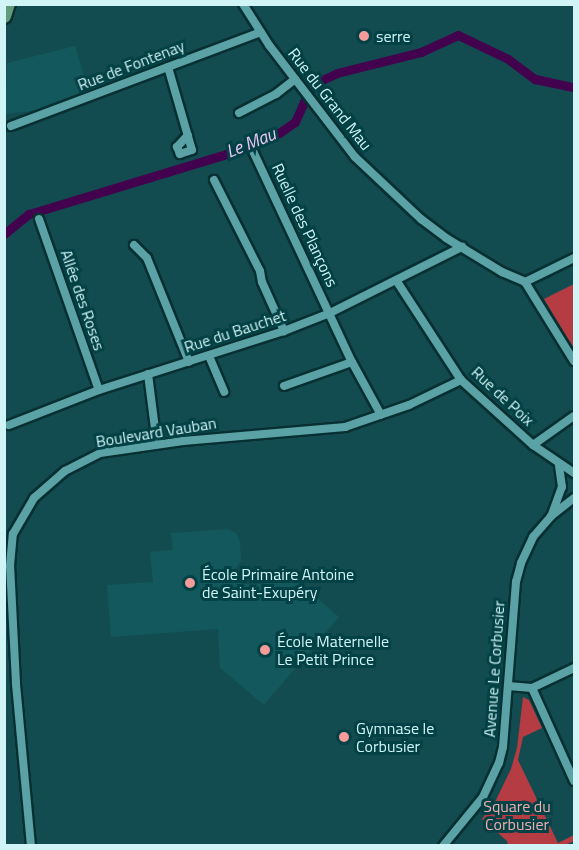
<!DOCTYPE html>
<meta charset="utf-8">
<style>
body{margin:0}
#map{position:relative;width:579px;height:850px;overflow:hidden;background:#134c50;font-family:"Titillium Web",sans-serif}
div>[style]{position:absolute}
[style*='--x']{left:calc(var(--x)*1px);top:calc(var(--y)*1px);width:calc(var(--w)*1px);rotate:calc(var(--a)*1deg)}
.built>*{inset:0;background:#13585c}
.green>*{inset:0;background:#b53c43}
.canal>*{height:9px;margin:-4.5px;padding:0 4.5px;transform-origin:4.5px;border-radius:4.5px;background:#43024e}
.roads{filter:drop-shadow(2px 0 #083032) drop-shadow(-2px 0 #083032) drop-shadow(0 2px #083032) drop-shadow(0 -2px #083032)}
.minor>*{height:8px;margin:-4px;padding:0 4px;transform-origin:4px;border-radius:4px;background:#5ba2a6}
.primary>*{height:14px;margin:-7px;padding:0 7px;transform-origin:7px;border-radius:7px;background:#619b7a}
.dots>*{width:16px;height:16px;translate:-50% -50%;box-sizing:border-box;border:3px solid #024145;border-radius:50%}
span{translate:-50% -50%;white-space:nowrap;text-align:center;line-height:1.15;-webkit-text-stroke:6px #024145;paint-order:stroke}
.poi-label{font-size:16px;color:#d1f4f6}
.left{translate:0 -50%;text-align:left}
.street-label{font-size:16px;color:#d1f4f6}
.park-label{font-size:16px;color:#efadab}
.water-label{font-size:18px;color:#f0c8f7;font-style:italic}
.frame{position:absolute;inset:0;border:6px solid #d1f4f6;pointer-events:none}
</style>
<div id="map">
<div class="built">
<div style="clip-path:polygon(75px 46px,89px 91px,33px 111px,5px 114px,7px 63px)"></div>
<div style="clip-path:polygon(228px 529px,236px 533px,240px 541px,241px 561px,235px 569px,236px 580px,243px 584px,264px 584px,264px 578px,290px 575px,339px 617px,264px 705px,220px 668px,218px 629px,111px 637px,107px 585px,153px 582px,150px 552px,173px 550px,171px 533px)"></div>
</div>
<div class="green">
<div style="clip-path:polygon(574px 284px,574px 349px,544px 299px)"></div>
<div style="clip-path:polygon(523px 697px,529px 700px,542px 728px,523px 737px,518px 760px,558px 843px,574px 835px,574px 841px,565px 845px,508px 845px,507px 841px,482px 819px,496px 800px,511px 769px,517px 748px)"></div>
</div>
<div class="canal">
<div style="--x:4;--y:234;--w:32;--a:-39"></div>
<div style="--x:29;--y:214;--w:206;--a:-16.9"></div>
<div style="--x:226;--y:154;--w:57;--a:-21.6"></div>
<div style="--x:279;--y:133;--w:19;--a:-35"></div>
<div style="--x:295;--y:122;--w:35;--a:-66"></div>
<div style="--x:309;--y:90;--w:14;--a:-39"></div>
<div style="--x:320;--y:81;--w:19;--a:-25"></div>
<div style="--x:337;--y:73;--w:87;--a:-14"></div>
<div style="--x:421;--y:52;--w:41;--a:-24.7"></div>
<div style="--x:458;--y:35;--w:55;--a:25.6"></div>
<div style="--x:508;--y:59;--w:34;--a:37"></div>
<div style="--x:535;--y:79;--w:40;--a:12"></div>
</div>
<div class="roads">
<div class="minor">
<div style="--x:243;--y:4;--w:49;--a:57.6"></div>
<div style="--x:269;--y:45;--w:141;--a:52.5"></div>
<div style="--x:355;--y:157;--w:91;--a:43.2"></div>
<div style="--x:421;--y:219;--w:31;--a:37"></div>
<div style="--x:446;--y:238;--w:66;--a:31.3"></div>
<div style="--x:502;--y:272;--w:25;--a:23"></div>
<div style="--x:168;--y:67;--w:86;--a:73.9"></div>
<div style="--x:192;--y:150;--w:13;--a:162"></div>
<div style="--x:180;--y:154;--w:8;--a:-113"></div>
<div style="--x:177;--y:147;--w:16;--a:-47"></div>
<div style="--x:239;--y:113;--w:42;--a:-27.2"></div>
<div style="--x:276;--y:94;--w:24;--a:-38"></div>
<div style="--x:11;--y:126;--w:267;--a:-20.6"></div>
<div style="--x:252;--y:149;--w:235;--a:64.9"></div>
<div style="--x:352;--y:362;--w:60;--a:61.3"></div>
<div style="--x:214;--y:180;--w:102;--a:63.2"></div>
<div style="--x:260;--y:271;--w:11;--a:80"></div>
<div style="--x:262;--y:282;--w:54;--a:65.8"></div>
<div style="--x:39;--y:219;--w:181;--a:70.7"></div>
<div style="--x:134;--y:245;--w:18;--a:45"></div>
<div style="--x:147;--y:258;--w:112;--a:68"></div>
<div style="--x:396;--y:280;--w:119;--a:57"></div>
<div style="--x:461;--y:380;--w:97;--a:42.1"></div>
<div style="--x:533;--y:445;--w:50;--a:34.3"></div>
<div style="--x:525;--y:282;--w:93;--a:58.2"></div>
<div style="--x:525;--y:282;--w:55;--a:-26.1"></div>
<div style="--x:209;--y:356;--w:39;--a:67"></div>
<div style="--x:148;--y:374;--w:71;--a:82.7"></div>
<div style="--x:284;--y:386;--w:72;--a:-19.4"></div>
<div style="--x:9;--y:425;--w:97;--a:-21.3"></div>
<div style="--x:99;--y:390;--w:194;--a:-17.7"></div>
<div style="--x:284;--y:331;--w:49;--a:-21.4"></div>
<div style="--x:330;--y:313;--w:148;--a:-26.6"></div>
<div style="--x:533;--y:445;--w:50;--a:-35.3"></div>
<div style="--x:552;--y:514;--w:29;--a:-70"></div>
<div style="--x:562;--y:487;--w:22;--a:-98"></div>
<div style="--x:508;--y:686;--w:24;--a:5"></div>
<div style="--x:532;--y:688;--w:47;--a:-25.5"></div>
<div style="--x:532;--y:688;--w:102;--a:65.7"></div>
<div style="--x:31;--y:846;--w:164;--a:-95.3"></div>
<div style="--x:16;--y:683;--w:117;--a:-92.9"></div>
<div style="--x:10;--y:566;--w:32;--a:-85"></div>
<div style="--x:13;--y:534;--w:42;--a:-59.7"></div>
<div style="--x:34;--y:498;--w:41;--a:-41.1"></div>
<div style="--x:65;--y:471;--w:39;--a:-27"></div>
<div style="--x:100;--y:453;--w:84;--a:-8.2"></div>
<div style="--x:183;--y:441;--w:163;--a:-4.9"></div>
<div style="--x:345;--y:427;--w:68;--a:-19"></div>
<div style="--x:409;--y:405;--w:58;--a:-25.7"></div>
<div style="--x:443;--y:846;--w:63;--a:-50.8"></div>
<div style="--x:483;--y:797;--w:38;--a:-65"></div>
<div style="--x:499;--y:763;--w:16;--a:-76"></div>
<div style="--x:503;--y:747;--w:166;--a:-85.5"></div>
<div style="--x:516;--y:582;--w:20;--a:-75"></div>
<div style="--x:521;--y:563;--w:29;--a:-65"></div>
<div style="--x:533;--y:537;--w:28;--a:-49"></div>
<div style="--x:551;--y:516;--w:29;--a:-38"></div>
</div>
<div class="primary">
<div style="--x:4;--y:16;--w:13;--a:-72"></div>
</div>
</div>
<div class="dots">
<div style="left:364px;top:36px;background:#f59b9a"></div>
<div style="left:190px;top:583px;background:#f59b9a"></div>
<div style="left:265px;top:650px;background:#f59b9a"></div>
<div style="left:344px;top:737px;background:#f59b9a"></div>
</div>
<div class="poi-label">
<span class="left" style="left:376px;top:36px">serre</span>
<span class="left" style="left:202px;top:583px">École Primaire Antoine<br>de Saint-Exupéry</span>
<span class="left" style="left:277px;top:650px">École Maternelle<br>Le Petit Prince</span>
<span class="left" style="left:356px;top:737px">Gymnase le<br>Corbusier</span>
</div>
<div class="street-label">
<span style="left:131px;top:65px;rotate:-21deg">Rue de Fontenay</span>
<span style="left:330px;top:99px;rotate:52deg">Rue du Grand Mau</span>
<span style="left:305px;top:225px;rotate:65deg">Ruelle des Plançons</span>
<span style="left:83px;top:300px;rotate:71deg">Allée des Roses</span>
<span style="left:235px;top:331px;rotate:-18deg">Rue du Bauchet</span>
<span style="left:503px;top:396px;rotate:43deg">Rue de Poix</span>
<span style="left:156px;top:432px;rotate:-9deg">Boulevard Vauban</span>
<span style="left:494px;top:669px;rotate:-86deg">Avenue Le Corbusier</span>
</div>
<div class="park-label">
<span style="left:517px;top:815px">Square du<br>Corbusier</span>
</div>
<div class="water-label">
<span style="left:251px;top:143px;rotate:-22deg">Le Mau</span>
</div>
<div class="frame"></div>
</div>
